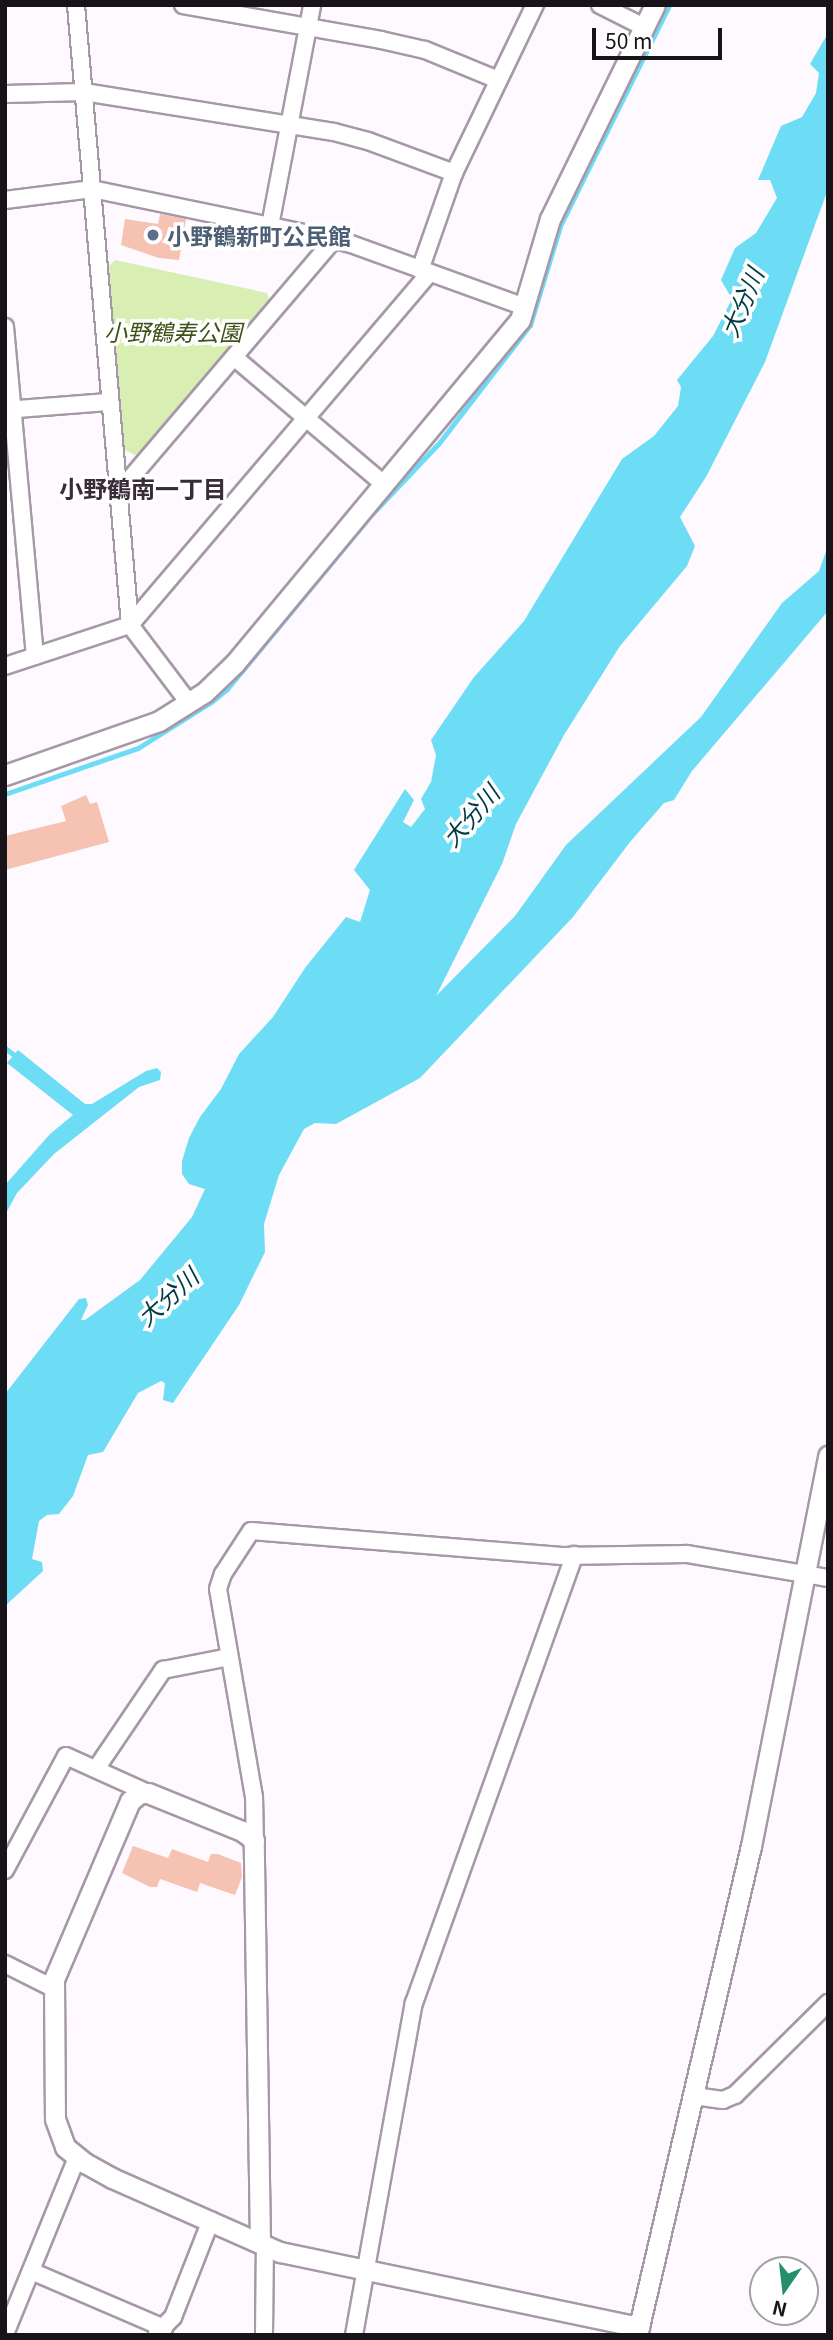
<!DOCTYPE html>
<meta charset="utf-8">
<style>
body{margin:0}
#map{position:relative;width:833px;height:2340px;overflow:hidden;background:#fef8ff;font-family:Georgia,"Noto Sans JP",serif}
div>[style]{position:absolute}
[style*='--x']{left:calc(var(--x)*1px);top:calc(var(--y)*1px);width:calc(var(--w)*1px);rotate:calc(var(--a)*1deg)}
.green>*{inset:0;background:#d8eeb2}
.water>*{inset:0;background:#6cddf5}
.stream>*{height:5px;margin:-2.5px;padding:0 2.5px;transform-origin:2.5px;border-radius:2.5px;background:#6cddf5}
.building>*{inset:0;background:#f6c2b2}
.roads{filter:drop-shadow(2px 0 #a798a8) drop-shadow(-2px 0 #a798a8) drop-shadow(0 2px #a798a8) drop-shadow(0 -2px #a798a8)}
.minor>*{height:16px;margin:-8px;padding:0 8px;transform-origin:8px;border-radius:8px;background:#fff}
.tertiary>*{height:19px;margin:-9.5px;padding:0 9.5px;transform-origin:9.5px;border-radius:9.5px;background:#fff}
.dots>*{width:19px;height:19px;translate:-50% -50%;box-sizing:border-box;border:4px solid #fff;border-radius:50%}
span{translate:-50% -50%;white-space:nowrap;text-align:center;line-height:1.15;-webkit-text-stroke:7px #fff;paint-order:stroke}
.service-label{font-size:23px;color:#4e5e75;font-weight:700}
.left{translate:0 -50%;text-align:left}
.park-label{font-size:23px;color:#415219;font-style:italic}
.water-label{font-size:24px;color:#023a44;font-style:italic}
.neighbourhood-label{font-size:24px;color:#372c38;font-weight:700}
.frame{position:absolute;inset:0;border:7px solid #181319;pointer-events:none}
.north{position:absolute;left:749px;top:2256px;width:70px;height:70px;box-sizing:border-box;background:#fff;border:2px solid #a3a1a3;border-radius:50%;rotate:194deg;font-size:19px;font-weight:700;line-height:28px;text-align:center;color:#181319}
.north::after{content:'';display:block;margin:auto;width:24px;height:32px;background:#268e6a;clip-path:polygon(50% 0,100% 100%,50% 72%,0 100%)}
.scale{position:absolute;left:592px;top:28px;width:130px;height:32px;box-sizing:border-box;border:4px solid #181319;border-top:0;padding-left:9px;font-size:21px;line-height:24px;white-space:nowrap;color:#181319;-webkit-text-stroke:5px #fff;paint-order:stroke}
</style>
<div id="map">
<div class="green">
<div style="clip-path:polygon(115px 260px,267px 293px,271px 304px,139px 457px,123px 449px,109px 266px)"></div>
</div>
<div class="water">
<div style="clip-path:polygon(828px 33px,828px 189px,765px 362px,706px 477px,680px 517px,695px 546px,687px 566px,620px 646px,564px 735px,516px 824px,502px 864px,436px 996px,515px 916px,566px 845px,701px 717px,782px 603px,819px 571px,828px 546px,828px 611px,692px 771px,674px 800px,664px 803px,630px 842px,573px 917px,420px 1078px,336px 1124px,315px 1123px,304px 1129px,279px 1175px,264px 1224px,265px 1252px,239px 1305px,173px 1403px,163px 1400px,165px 1383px,161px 1381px,138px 1393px,103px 1452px,88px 1455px,73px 1496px,59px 1514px,47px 1515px,39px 1521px,32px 1559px,42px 1562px,43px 1571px,5px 1606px,5px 1394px,79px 1299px,86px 1298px,88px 1305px,81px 1320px,85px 1320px,140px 1280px,192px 1217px,205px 1189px,189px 1184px,182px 1174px,182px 1161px,189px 1138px,200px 1117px,221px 1089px,239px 1054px,273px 1017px,305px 968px,346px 917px,360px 922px,370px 890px,354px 870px,405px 789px,414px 800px,403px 822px,411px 827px,425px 809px,421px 799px,431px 782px,436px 755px,431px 740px,474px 677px,524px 621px,622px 459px,654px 436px,678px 406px,681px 387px,677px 380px,713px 336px,732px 299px,721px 280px,735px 248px,756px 233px,777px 198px,770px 180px,758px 180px,781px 126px,802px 117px,816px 93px,819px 73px,810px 64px)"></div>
<div style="clip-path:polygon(18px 1050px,85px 1104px,92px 1104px,146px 1071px,157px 1068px,161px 1072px,160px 1080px,139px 1087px,54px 1154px,17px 1193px,5px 1215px,5px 1185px,50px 1134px,73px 1115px,7px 1063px)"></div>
</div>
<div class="stream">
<div style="--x:5;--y:794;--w:141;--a:-19.1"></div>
<div style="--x:138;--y:748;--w:86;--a:-32.2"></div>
<div style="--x:211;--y:702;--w:21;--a:-39"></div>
<div style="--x:227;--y:689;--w:224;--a:-50.4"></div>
<div style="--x:370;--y:516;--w:100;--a:-46.6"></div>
<div style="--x:439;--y:443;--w:149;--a:-52.4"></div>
<div style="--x:530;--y:325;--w:103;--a:-73.1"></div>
<div style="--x:560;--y:226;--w:246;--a:-63.7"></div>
<div style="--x:5;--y:1048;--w:18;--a:38"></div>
</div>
<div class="building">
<div style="clip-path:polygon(160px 214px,186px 219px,179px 260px,159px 258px,121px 245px,125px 219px,158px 224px)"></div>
<div style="clip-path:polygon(86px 795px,90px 804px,97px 802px,109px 842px,5px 870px,5px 836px,66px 821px,61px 806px)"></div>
<div style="clip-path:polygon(133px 1846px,168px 1858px,172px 1849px,208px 1862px,211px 1854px,218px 1854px,241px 1863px,242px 1877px,235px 1895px,200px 1883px,197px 1892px,160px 1879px,157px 1887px,150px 1887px,122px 1873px)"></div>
</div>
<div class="roads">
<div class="minor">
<div style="--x:76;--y:5;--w:622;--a:85.02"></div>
<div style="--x:130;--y:625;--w:98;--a:52.9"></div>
<div style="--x:183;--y:5;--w:201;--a:10"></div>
<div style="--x:381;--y:40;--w:45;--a:12.8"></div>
<div style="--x:425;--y:50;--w:79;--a:22.3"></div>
<div style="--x:600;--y:5;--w:49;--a:26.6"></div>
<div style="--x:5;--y:94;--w:79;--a:-1.5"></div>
<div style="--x:84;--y:92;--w:253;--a:9.1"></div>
<div style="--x:334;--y:132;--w:35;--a:15"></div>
<div style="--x:368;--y:141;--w:92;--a:20.4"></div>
<div style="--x:5;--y:200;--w:88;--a:-7.2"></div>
<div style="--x:92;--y:189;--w:222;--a:11.7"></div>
<div style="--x:309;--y:234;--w:43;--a:13.4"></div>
<div style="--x:351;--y:244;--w:185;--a:19.9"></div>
<div style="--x:270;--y:226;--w:225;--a:-79.2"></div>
<div style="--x:420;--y:270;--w:103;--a:-70.7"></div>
<div style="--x:454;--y:173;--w:187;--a:-64.3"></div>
<div style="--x:5;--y:327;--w:330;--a:84.8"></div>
<div style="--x:234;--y:357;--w:197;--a:40.3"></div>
<div style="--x:5;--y:410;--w:105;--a:-4.4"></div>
<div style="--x:118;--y:493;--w:333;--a:-49.6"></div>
<div style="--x:5;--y:666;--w:132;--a:-18.2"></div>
<div style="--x:130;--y:625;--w:461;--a:-49.6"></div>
<div style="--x:96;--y:1769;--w:120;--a:-55.9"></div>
<div style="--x:163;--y:1670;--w:67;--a:-11.1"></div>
<div style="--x:255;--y:1847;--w:50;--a:-91.1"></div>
<div style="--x:254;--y:1797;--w:211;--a:-99.8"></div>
<div style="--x:218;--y:1589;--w:16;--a:-72"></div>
<div style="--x:223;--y:1574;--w:51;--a:-56.9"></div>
<div style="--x:251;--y:1531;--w:312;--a:4.6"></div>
<div style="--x:562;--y:1556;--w:125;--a:-0.9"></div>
<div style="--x:687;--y:1554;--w:143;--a:9.7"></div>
<div style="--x:5;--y:1870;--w:129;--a:-61.8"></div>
<div style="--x:66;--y:1756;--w:90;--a:24.3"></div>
<div style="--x:5;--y:1964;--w:54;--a:26.6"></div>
<div style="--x:694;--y:2096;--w:29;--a:8"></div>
<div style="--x:723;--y:2100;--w:13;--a:-23"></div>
<div style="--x:735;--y:2095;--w:131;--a:-44.7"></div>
<div style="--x:31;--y:2271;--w:145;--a:23.2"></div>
<div style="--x:157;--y:2333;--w:23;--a:-45"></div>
<div style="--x:173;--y:2317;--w:104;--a:-68.6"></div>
<div style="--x:5;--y:2334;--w:190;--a:-67.8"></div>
<div style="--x:264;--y:2335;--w:90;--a:-89.4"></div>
<div style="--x:354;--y:2335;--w:337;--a:-79.8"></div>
<div style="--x:414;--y:2003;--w:476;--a:-70.3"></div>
</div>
<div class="tertiary">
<div style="--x:5;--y:775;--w:163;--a:-19.3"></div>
<div style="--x:159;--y:721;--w:54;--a:-32.2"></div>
<div style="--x:205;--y:692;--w:42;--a:-44"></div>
<div style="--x:235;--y:663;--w:446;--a:-50.3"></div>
<div style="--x:520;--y:320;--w:105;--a:-73.5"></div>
<div style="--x:550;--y:219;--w:238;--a:-63.9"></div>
<div style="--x:260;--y:2242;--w:402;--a:-90.9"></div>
<div style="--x:254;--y:1840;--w:15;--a:-143"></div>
<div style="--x:242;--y:1831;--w:101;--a:-158"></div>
<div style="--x:148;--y:1793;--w:8;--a:180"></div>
<div style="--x:140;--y:1793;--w:13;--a:141"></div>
<div style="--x:130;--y:1801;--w:194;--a:113.1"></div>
<div style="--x:54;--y:1979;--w:140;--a:89.6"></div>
<div style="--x:55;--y:2119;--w:30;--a:70"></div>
<div style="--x:65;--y:2147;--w:26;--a:39"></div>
<div style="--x:85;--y:2163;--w:31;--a:29"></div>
<div style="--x:112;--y:2178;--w:184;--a:23.8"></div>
<div style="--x:280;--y:2252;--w:367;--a:11.8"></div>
<div style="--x:637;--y:2335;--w:502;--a:-76.88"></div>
<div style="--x:751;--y:1846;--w:398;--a:-78.8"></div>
</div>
</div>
<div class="dots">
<div style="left:153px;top:235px;background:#5c6f8a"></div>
</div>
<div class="service-label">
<span class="left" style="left:167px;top:235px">小野鶴新町公民館</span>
</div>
<div class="park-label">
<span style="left:173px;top:331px">小野鶴寿公園</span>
</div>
<div class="water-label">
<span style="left:741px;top:302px;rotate:-67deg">大分川</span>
<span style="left:470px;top:815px;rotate:-49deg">大分川</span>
<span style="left:167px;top:1296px;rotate:-42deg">大分川</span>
</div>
<div class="neighbourhood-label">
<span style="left:143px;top:488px">小野鶴南一丁目</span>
</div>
<div class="frame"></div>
<div class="north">N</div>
<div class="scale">50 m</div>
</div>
